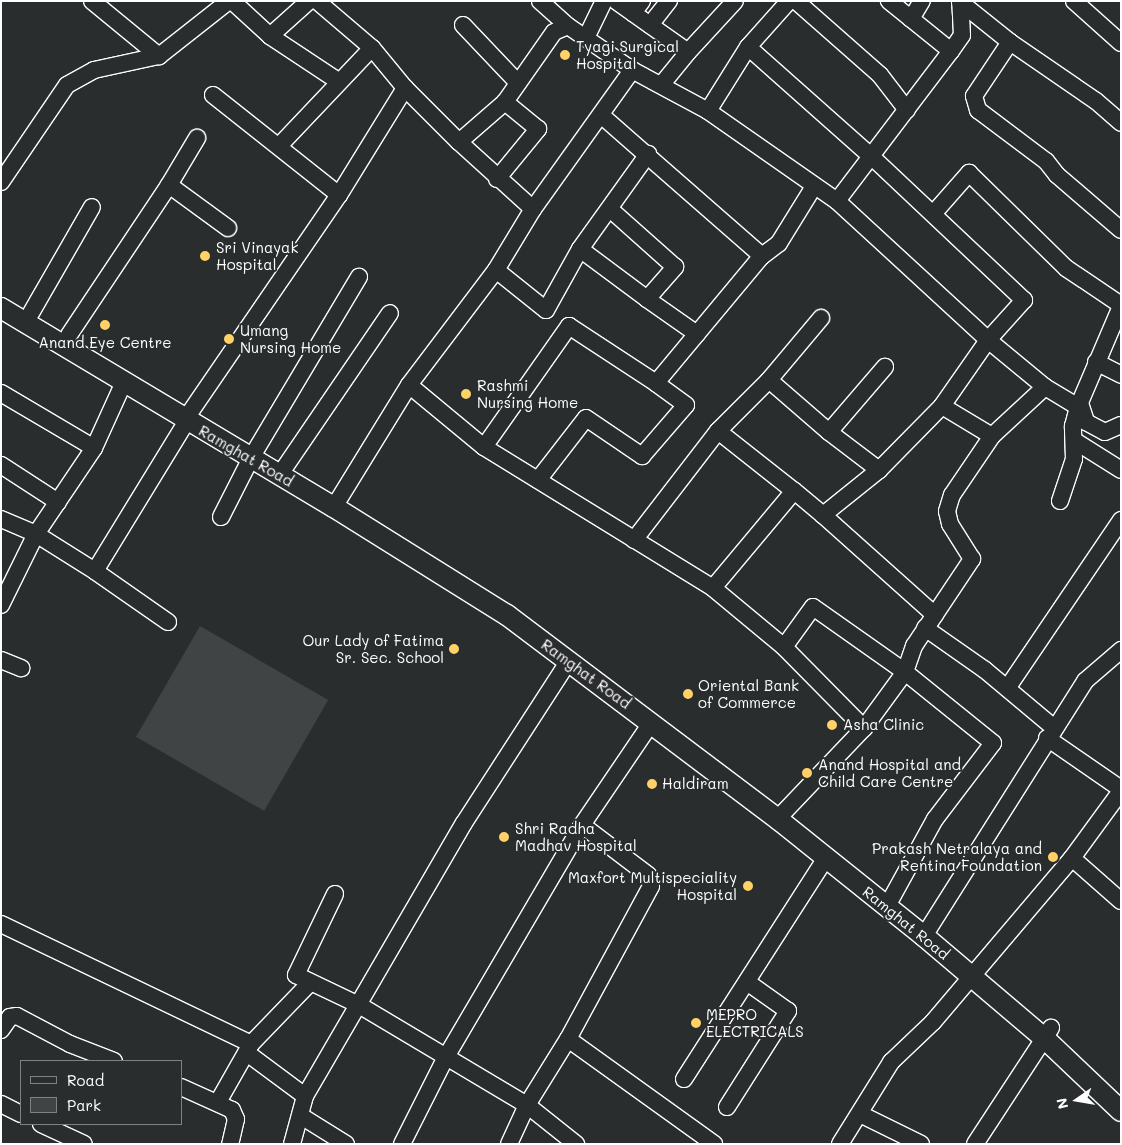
<!DOCTYPE html>
<style>
body{margin:0}
#map{position:relative;width:1122px;height:1145px;overflow:hidden;background:#2a2d2e;font-family:Mali,sans-serif}
div>[style]{position:absolute}
[style*='--x']{left:calc(var(--x)*1px);top:calc(var(--y)*1px);width:calc(var(--w)*1px);rotate:calc(var(--a)*1deg)}
.green>*{inset:0;background:#414445;transform-origin:0 0}
.roads{filter:drop-shadow(1px 0 #fff) drop-shadow(-1px 0 #fff) drop-shadow(0 1px #fff) drop-shadow(0 -1px #fff)}
.minor>*{height:16px;margin:-8px;padding:0 8px;transform-origin:8px;border-radius:8px;background:#2a2d2e}
.major>*{height:20px;margin:-10px;padding:0 10px;transform-origin:10px;border-radius:10px;background:#2a2d2e}
.dots>*{width:14px;height:14px;translate:-50% -50%;box-sizing:border-box;border:2px solid #2a2d2e;border-radius:50%}
span{translate:-50% -50%;white-space:nowrap;text-align:center;line-height:1.15;-webkit-text-stroke:4px #2a2d2e;paint-order:stroke}
.poi-label{font-size:15px;color:#fff}
.left{translate:0 -50%;text-align:left}
.right{translate:-100% -50%;text-align:right}
.street-label{font-size:15px;color:#fff}
.frame{position:absolute;inset:0;border:2px solid #fff;pointer-events:none}
.legend{position:absolute;left:20px;top:1060px;width:162px;height:65px;box-sizing:border-box;background:#2a2d2e;border:1px solid #7f8182;margin:0;padding:6px 9px;list-style:none;font-size:15px;color:#fff}
.legend li{display:flex;align-items:center;gap:10px;height:25px}
.legend b{width:25px;border:1px solid #7f8182}
.north{position:absolute;left:1052px;top:1075px;width:50px;height:50px;-webkit-text-stroke:4px #2a2d2e;paint-order:stroke;rotate:257deg;font-size:14px;font-weight:700;line-height:20px;text-align:center;color:#fff}
.north::after{content:'';display:block;margin:auto;width:18px;height:22px;background:#fff;clip-path:polygon(50% 0,100% 100%,50% 72%,0 100%)}
</style>
<div id="map">
<div class="green">
<div style="left:200px;top:626px;width:148px;height:128px;rotate:30deg"></div>
</div>
<div class="roads">
<div class="minor">
<div style="--x:92;--y:1;--w:87;--a:39.4"></div>
<div style="--x:232;--y:1;--w:52;--a:42.6"></div>
<div style="--x:270;--y:36;--w:82;--a:33.5"></div>
<div style="--x:540;--y:1;--w:38;--a:42"></div>
<div style="--x:568;--y:26;--w:78;--a:34.5"></div>
<div style="--x:632;--y:70;--w:86;--a:28.3"></div>
<div style="--x:708;--y:111;--w:75;--a:-58"></div>
<div style="--x:748;--y:47;--w:62;--a:-48.3"></div>
<div style="--x:616;--y:1;--w:88;--a:35.3"></div>
<div style="--x:688;--y:52;--w:69;--a:-47.3"></div>
<div style="--x:796;--y:1;--w:112;--a:41.4"></div>
<div style="--x:880;--y:75;--w:44;--a:52.4"></div>
<div style="--x:1074;--y:1;--w:63;--a:41.8"></div>
<div style="--x:960;--y:2;--w:64;--a:38.7"></div>
<div style="--x:1010;--y:42;--w:104;--a:34.5"></div>
<div style="--x:1096;--y:101;--w:33;--a:41"></div>
<div style="--x:633;--y:13;--w:15;--a:-53"></div>
<div style="--x:911;--y:19;--w:21;--a:-59"></div>
<div style="--x:463;--y:25;--w:80;--a:46.5"></div>
<div style="--x:650;--y:25;--w:31;--a:-52"></div>
<div style="--x:270;--y:36;--w:52;--a:-41.9"></div>
<div style="--x:586;--y:38;--w:41;--a:-64.1"></div>
<div style="--x:1010;--y:42;--w:65;--a:123.7"></div>
<div style="--x:974;--y:96;--w:15;--a:74"></div>
<div style="--x:978;--y:110;--w:85;--a:36.9"></div>
<div style="--x:1046;--y:161;--w:18;--a:52"></div>
<div style="--x:1057;--y:175;--w:84;--a:40.7"></div>
<div style="--x:748;--y:47;--w:166;--a:41.6"></div>
<div style="--x:872;--y:157;--w:209;--a:43.3"></div>
<div style="--x:1024;--y:300;--w:54;--a:132"></div>
<div style="--x:988;--y:340;--w:74;--a:39.5"></div>
<div style="--x:1045;--y:387;--w:39;--a:31"></div>
<div style="--x:951;--y:51;--w:19;--a:-55"></div>
<div style="--x:962;--y:35;--w:34;--a:-93"></div>
<div style="--x:662;--y:84;--w:41;--a:-50.9"></div>
<div style="--x:405;--y:88;--w:76;--a:45"></div>
<div style="--x:213;--y:95;--w:161;--a:38.4"></div>
<div style="--x:708;--y:111;--w:157;--a:34.9"></div>
<div style="--x:837;--y:201;--w:205;--a:42.6"></div>
<div style="--x:988;--y:340;--w:80;--a:124.9"></div>
<div style="--x:942;--y:406;--w:90;--a:134.5"></div>
<div style="--x:879;--y:470;--w:72;--a:141.2"></div>
<div style="--x:823;--y:515;--w:38;--a:-140"></div>
<div style="--x:794;--y:491;--w:126;--a:129.9"></div>
<div style="--x:713;--y:588;--w:92;--a:39.7"></div>
<div style="--x:784;--y:647;--w:114;--a:45.4"></div>
<div style="--x:601;--y:115;--w:214;--a:41.2"></div>
<div style="--x:279;--y:146;--w:135;--a:-46.5"></div>
<div style="--x:497;--y:179;--w:65;--a:-50.6"></div>
<div style="--x:538;--y:129;--w:43;--a:-140.7"></div>
<div style="--x:1;--y:182;--w:117;--a:-55.8"></div>
<div style="--x:67;--y:85;--w:31;--a:-29"></div>
<div style="--x:94;--y:70;--w:66;--a:-12.2"></div>
<div style="--x:159;--y:56;--w:89;--a:-38.2"></div>
<div style="--x:169;--y:185;--w:73;--a:36.1"></div>
<div style="--x:837;--y:201;--w:188;--a:-52.8"></div>
<div style="--x:951;--y:51;--w:80;--a:-141.1"></div>
<div style="--x:533;--y:209;--w:100;--a:-137.8"></div>
<div style="--x:459;--y:142;--w:61;--a:-41"></div>
<div style="--x:505;--y:102;--w:85;--a:-55"></div>
<div style="--x:554;--y:32;--w:15;--a:-23"></div>
<div style="--x:933;--y:214;--w:55;--a:-48.7"></div>
<div style="--x:969;--y:173;--w:136;--a:44.4"></div>
<div style="--x:1066;--y:268;--w:66;--a:33.9"></div>
<div style="--x:580;--y:249;--w:84;--a:36.7"></div>
<div style="--x:647;--y:299;--w:43;--a:-48.8"></div>
<div style="--x:675;--y:267;--w:87;--a:-138.3"></div>
<div style="--x:496;--y:270;--w:64;--a:38.7"></div>
<div style="--x:546;--y:310;--w:70;--a:-60.9"></div>
<div style="--x:580;--y:249;--w:117;--a:-54.4"></div>
<div style="--x:647;--y:299;--w:61;--a:35"></div>
<div style="--x:31;--y:313;--w:122;--a:-60.1"></div>
<div style="--x:69;--y:335;--w:180;--a:-56.3"></div>
<div style="--x:169;--y:185;--w:55;--a:-59.2"></div>
<div style="--x:1096;--y:362;--w:28;--a:27"></div>
<div style="--x:769;--y:380;--w:79;--a:40.9"></div>
<div style="--x:829;--y:432;--w:86;--a:-49.3"></div>
<div style="--x:409;--y:385;--w:97;--a:39.6"></div>
<div style="--x:484;--y:447;--w:148;--a:-54.9"></div>
<div style="--x:569;--y:326;--w:104;--a:33.2"></div>
<div style="--x:656;--y:383;--w:165;--a:-50.2"></div>
<div style="--x:762;--y:256;--w:21;--a:-37"></div>
<div style="--x:779;--y:243;--w:65;--a:-58.3"></div>
<div style="--x:1;--y:393;--w:108;--a:30.6"></div>
<div style="--x:1080;--y:403;--w:20;--a:72"></div>
<div style="--x:1086;--y:422;--w:21;--a:28"></div>
<div style="--x:1105;--y:432;--w:17;--a:-24"></div>
<div style="--x:942;--y:406;--w:58;--a:31"></div>
<div style="--x:191;--y:411;--w:262;--a:-55.6"></div>
<div style="--x:339;--y:195;--w:126;--a:-58.3"></div>
<div style="--x:405;--y:88;--w:52;--a:-129.5"></div>
<div style="--x:372;--y:48;--w:72;--a:-139.5"></div>
<div style="--x:718;--y:431;--w:97;--a:38.3"></div>
<div style="--x:829;--y:432;--w:63;--a:37.2"></div>
<div style="--x:1075;--y:441;--w:54;--a:32.2"></div>
<div style="--x:484;--y:447;--w:269;--a:31.6"></div>
<div style="--x:1;--y:465;--w:68;--a:33"></div>
<div style="--x:285;--y:467;--w:186;--a:-55.7"></div>
<div style="--x:538;--y:480;--w:78;--a:-52.3"></div>
<div style="--x:586;--y:418;--w:68;--a:34.2"></div>
<div style="--x:642;--y:456;--w:67;--a:-49.2"></div>
<div style="--x:686;--y:405;--w:37;--a:-144"></div>
<div style="--x:1060;--y:501;--w:44;--a:-71.6"></div>
<div style="--x:1074;--y:459;--w:33;--a:-92"></div>
<div style="--x:1073;--y:426;--w:20;--a:-75"></div>
<div style="--x:1078;--y:407;--w:110;--a:-66.9"></div>
<div style="--x:334;--y:507;--w:143;--a:-58.4"></div>
<div style="--x:409;--y:385;--w:144;--a:-52.9"></div>
<div style="--x:496;--y:270;--w:71;--a:-58.8"></div>
<div style="--x:533;--y:209;--w:171;--a:-54.5"></div>
<div style="--x:823;--y:515;--w:150;--a:41.8"></div>
<div style="--x:221;--y:517;--w:66;--a:-63"></div>
<div style="--x:251;--y:458;--w:211;--a:-59.2"></div>
<div style="--x:1;--y:519;--w:38;--a:23"></div>
<div style="--x:36;--y:534;--w:70;--a:32.1"></div>
<div style="--x:634;--y:540;--w:138;--a:-52.4"></div>
<div style="--x:718;--y:431;--w:72;--a:-45"></div>
<div style="--x:769;--y:380;--w:81;--a:-50"></div>
<div style="--x:1;--y:605;--w:79;--a:-63.8"></div>
<div style="--x:36;--y:534;--w:104;--a:-56"></div>
<div style="--x:94;--y:448;--w:72;--a:-65.6"></div>
<div style="--x:168;--y:622;--w:89;--a:-145.1"></div>
<div style="--x:95;--y:571;--w:176;--a:-58.5"></div>
<div style="--x:925;--y:628;--w:73;--a:35"></div>
<div style="--x:985;--y:670;--w:90;--a:40"></div>
<div style="--x:784;--y:647;--w:49;--a:-54.1"></div>
<div style="--x:813;--y:607;--w:113;--a:35.2"></div>
<div style="--x:905;--y:672;--w:113;--a:38.9"></div>
<div style="--x:993;--y:743;--w:96;--a:127.3"></div>
<div style="--x:935;--y:819;--w:91;--a:118.8"></div>
<div style="--x:1;--y:660;--w:22;--a:22"></div>
<div style="--x:1008;--y:687;--w:202;--a:-55.9"></div>
<div style="--x:1047;--y:738;--w:90;--a:34.6"></div>
<div style="--x:784;--y:812;--w:116;--a:-46.4"></div>
<div style="--x:864;--y:728;--w:69;--a:-53.8"></div>
<div style="--x:905;--y:672;--w:28;--a:-71"></div>
<div style="--x:914;--y:646;--w:105;--a:-56.3"></div>
<div style="--x:972;--y:559;--w:41;--a:-122.2"></div>
<div style="--x:950;--y:524;--w:13;--a:-103"></div>
<div style="--x:947;--y:511;--w:17;--a:-73"></div>
<div style="--x:952;--y:495;--w:71;--a:-55.9"></div>
<div style="--x:992;--y:436;--w:72;--a:-42.8"></div>
<div style="--x:1072;--y:858;--w:65;--a:41.3"></div>
<div style="--x:335;--y:894;--w:90;--a:115.7"></div>
<div style="--x:296;--y:975;--w:70;--a:25.5"></div>
<div style="--x:359;--y:1005;--w:196;--a:30.8"></div>
<div style="--x:527;--y:1105;--w:63;--a:38.5"></div>
<div style="--x:1;--y:924;--w:277;--a:25.6"></div>
<div style="--x:924;--y:936;--w:302;--a:-57.7"></div>
<div style="--x:1085;--y:681;--w:48;--a:-40.7"></div>
<div style="--x:1;--y:1030;--w:16;--a:-55"></div>
<div style="--x:10;--y:1017;--w:7;--a:-8"></div>
<div style="--x:17;--y:1016;--w:60;--a:27.8"></div>
<div style="--x:70;--y:1044;--w:47;--a:21.1"></div>
<div style="--x:568;--y:1039;--w:180;--a:35.7"></div>
<div style="--x:247;--y:1053;--w:72;--a:36.6"></div>
<div style="--x:684;--y:1079;--w:263;--a:-57.3"></div>
<div style="--x:181;--y:1087;--w:56;--a:24.3"></div>
<div style="--x:232;--y:1110;--w:10;--a:66"></div>
<div style="--x:236;--y:1119;--w:26;--a:103"></div>
<div style="--x:218;--y:1102;--w:67;--a:-60.4"></div>
<div style="--x:251;--y:1044;--w:83;--a:-46"></div>
<div style="--x:1;--y:1104;--w:22;--a:27"></div>
<div style="--x:727;--y:1107;--w:114;--a:-57.6"></div>
<div style="--x:788;--y:1011;--w:50;--a:-144.7"></div>
<div style="--x:860;--y:1114;--w:68;--a:26.2"></div>
<div style="--x:301;--y:1116;--w:53;--a:31.9"></div>
<div style="--x:41;--y:1124;--w:47;--a:24.9"></div>
<div style="--x:292;--y:1144;--w:50;--a:-74.8"></div>
<div style="--x:305;--y:1096;--w:316;--a:-59.8"></div>
<div style="--x:464;--y:823;--w:193;--a:-57.1"></div>
<div style="--x:402;--y:1144;--w:97;--a:-63.2"></div>
<div style="--x:446;--y:1057;--w:269;--a:-59.6"></div>
<div style="--x:582;--y:825;--w:123;--a:-55.9"></div>
<div style="--x:509;--y:1144;--w:43;--a:-65.2"></div>
<div style="--x:527;--y:1105;--w:78;--a:-58.2"></div>
<div style="--x:568;--y:1039;--w:174;--a:-61.5"></div>
<div style="--x:651;--y:886;--w:11;--a:-105"></div>
<div style="--x:648;--y:875;--w:83;--a:-142.9"></div>
<div style="--x:840;--y:1144;--w:97;--a:-58.1"></div>
<div style="--x:891;--y:1062;--w:58;--a:-43.6"></div>
<div style="--x:933;--y:1022;--w:215;--a:-49.7"></div>
<div style="--x:1072;--y:858;--w:83;--a:-53.8"></div>
<div style="--x:975;--y:1144;--w:139;--a:-56.8"></div>
</div>
<div class="major">
<div style="--x:1;--y:308;--w:388;--a:30.9"></div>
<div style="--x:334;--y:507;--w:204;--a:32"></div>
<div style="--x:507;--y:615;--w:341;--a:37"></div>
<div style="--x:779;--y:820;--w:186;--a:38.7"></div>
<div style="--x:924;--y:936;--w:157;--a:40.4"></div>
<div style="--x:1044;--y:1038;--w:106;--a:43.5"></div>
</div>
</div>
<div class="dots">
<div style="left:565px;top:55px;background:#ffd166"></div>
<div style="left:205px;top:256px;background:#ffd166"></div>
<div style="left:105px;top:325px;background:#ffd166"></div>
<div style="left:229px;top:339px;background:#ffd166"></div>
<div style="left:466px;top:394px;background:#ffd166"></div>
<div style="left:454px;top:649px;background:#ffd166"></div>
<div style="left:688px;top:694px;background:#ffd166"></div>
<div style="left:832px;top:725px;background:#ffd166"></div>
<div style="left:807px;top:773px;background:#ffd166"></div>
<div style="left:652px;top:784px;background:#ffd166"></div>
<div style="left:504px;top:837px;background:#ffd166"></div>
<div style="left:1053px;top:857px;background:#ffd166"></div>
<div style="left:748px;top:886px;background:#ffd166"></div>
<div style="left:696px;top:1023px;background:#ffd166"></div>
</div>
<div class="poi-label">
<span class="left" style="left:576px;top:55px">Tyagi Surgical<br>Hospital</span>
<span class="left" style="left:216px;top:256px">Sri Vinayak<br>Hospital</span>
<span class="left" style="left:240px;top:339px">Umang<br>Nursing Home</span>
<span style="left:105px;top:343px">Anand Eye Centre</span>
<span class="left" style="left:477px;top:394px">Rashmi<br>Nursing Home</span>
<span class="right" style="left:444px;top:649px">Our Lady of Fatima<br>Sr. Sec. School</span>
<span class="left" style="left:698px;top:694px">Oriental Bank<br>of Commerce</span>
<span class="left" style="left:843px;top:725px">Asha Clinic</span>
<span class="left" style="left:818px;top:773px">Anand Hospital and<br>Child Care Centre</span>
<span class="left" style="left:662px;top:784px">Haldiram</span>
<span class="left" style="left:515px;top:837px">Shri Radha<br>Madhav Hospital</span>
<span class="right" style="left:1042px;top:857px">Prakash Netralaya and<br>Rentina Foundation</span>
<span class="right" style="left:737px;top:886px">Maxfort Multispeciality<br>Hospital</span>
<span class="left" style="left:706px;top:1023px">MEPRO<br>ELECTRICALS</span>
</div>
<div class="street-label">
<span style="left:246px;top:456px;rotate:30deg">Ramghat Road</span>
<span style="left:586px;top:674px;rotate:36deg">Ramghat Road</span>
<span style="left:906px;top:923px;rotate:39deg">Ramghat Road</span>
</div>
<div class="frame"></div>
<ul class="legend">
<li><b style="height:6px;background:#2a2d2e"></b>Road</li>
<li><b style="height:14px;background:#414445"></b>Park</li>
</ul>
<div class="north">N</div>
</div>
